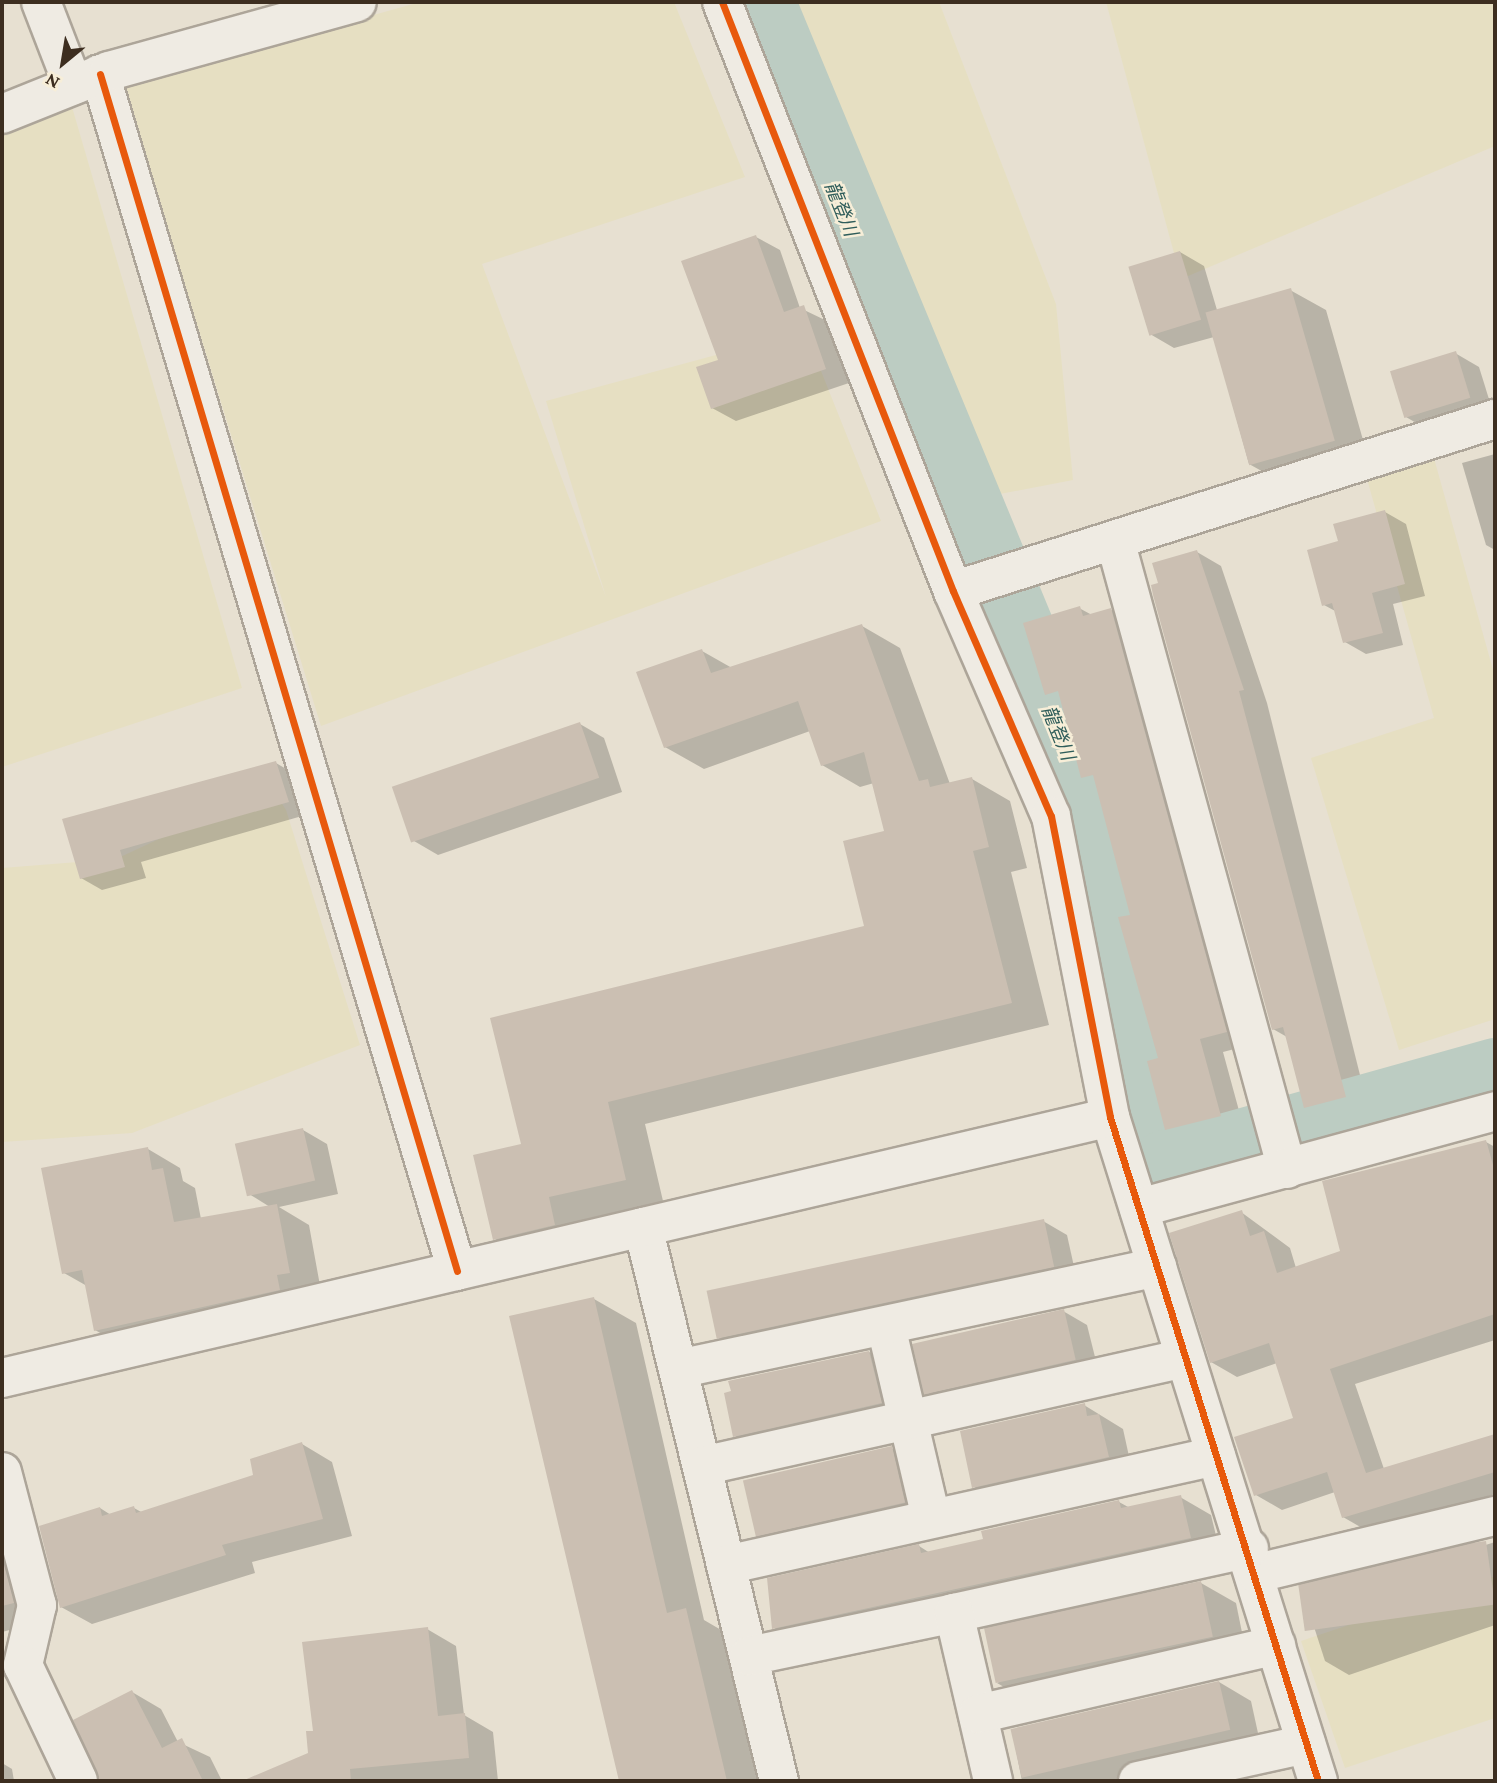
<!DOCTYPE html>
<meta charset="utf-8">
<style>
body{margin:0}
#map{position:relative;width:1497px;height:1783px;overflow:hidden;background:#e7e0d1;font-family:"Crimson Pro","Noto Sans JP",serif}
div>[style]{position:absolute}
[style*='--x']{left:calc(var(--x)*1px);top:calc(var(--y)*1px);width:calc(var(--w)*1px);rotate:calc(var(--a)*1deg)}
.farmland>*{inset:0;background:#e6dfc2}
.shadow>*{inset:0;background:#0003}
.river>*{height:77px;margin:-38.5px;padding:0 38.5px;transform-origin:38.5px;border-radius:38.5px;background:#bcccc2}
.building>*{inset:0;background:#cbbfb2;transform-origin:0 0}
.roads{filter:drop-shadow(2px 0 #ada599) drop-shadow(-2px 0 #ada599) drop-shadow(0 2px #ada599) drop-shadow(0 -2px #ada599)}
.street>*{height:38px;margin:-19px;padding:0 19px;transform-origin:19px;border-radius:19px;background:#efebe3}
.cycleway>*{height:7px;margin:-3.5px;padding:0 3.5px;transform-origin:3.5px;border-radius:3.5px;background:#e8590c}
span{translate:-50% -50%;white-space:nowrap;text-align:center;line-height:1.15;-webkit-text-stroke:5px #f7eed8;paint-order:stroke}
.water-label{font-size:19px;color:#2f5d5a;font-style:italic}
.frame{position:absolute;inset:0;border:4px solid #3d2e20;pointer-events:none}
.north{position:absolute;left:28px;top:28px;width:70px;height:70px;-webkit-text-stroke:5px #f7eed8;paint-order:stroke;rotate:210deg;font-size:19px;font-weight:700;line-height:28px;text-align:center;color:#3d2e20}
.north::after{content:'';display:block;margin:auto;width:24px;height:32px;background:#3d2e20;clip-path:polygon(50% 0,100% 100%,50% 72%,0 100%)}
</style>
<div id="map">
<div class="farmland">
<div style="clip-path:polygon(420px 2px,674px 2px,745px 177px,482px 264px,606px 597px,546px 401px,805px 331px,881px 521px,321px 726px,123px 85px)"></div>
<div style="clip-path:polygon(770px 2px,939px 2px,1056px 304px,1073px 480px,979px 498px)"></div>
<div style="clip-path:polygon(1106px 2px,1495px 2px,1495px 146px,1181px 279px)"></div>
<div style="clip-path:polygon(72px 107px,242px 688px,2px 767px,2px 135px)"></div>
<div style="clip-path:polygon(1432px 451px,1495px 677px,1495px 1019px,1399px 1050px,1311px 758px,1434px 718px,1362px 461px)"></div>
<div style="clip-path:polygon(271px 787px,286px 810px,360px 1045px,132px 1133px,2px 1142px,2px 868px,116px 859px)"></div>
<div style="clip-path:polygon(1495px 1576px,1495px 1718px,1345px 1768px,1301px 1641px)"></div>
</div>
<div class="shadow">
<div style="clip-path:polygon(756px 237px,780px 250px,800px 308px,827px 321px,849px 383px,736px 421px,712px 408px)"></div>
<div style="clip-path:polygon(1180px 252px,1204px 266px,1217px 310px,1290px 290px,1326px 310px,1369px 461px,1285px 484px,1249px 464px,1214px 337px,1174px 348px,1150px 334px)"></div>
<div style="clip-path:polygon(1455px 353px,1479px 367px,1493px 412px,1430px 431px,1406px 417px)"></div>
<div style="clip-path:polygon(1495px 454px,1495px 550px,1486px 545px,1462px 463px)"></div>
<div style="clip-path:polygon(1385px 512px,1406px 524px,1425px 596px,1393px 604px,1403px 645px,1366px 654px,1345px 642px,1337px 612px,1324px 605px,1340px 542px)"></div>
<div style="clip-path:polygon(1197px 552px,1221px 566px,1267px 703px,1369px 1111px,1329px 1121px,1305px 1107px,1287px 1037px,1273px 1029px,1160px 584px)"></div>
<div style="clip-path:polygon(1079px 608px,1092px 615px,1111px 610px,1134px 623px,1250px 1045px,1223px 1052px,1244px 1129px,1190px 1143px,1166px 1129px,1160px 1059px,1121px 919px,1132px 916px,1097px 785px,1082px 777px,1063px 703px,1046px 693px)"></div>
<div style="clip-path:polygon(862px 626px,900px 648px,950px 784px,972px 779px,1010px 801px,1027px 868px,1011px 872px,1049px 1025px,645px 1124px,663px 1201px,586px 1219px,593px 1247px,533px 1261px,495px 1239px,523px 1145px,866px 927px,886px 832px,874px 783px,860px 787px,822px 765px,810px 731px,704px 769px,665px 747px,702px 651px,732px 668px)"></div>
<div style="clip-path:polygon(580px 724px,604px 738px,622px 792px,438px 855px,414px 841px)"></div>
<div style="clip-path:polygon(276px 763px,298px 776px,309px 814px,141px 862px,146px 878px,102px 890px,81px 878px,64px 820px)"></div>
<div style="clip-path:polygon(303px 1130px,327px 1144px,338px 1194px,279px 1207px,309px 1225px,321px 1291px,128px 1349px,95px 1330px,87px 1286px,64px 1273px,148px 1149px,180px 1168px,183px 1181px,195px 1188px,201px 1219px,270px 1207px,249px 1194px)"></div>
<div style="clip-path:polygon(1486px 1142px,1495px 1147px,1495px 1340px,1355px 1384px,1384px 1469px,1495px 1435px,1495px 1494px,1369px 1532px,1343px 1517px,1335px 1492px,1282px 1510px,1256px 1495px,1295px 1419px,1277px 1363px,1237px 1377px,1211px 1362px,1241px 1212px,1290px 1248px,1296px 1268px,1342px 1253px)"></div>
<div style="clip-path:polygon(1043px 1221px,1067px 1235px,1077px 1280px,744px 1351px,720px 1337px)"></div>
<div style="clip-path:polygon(594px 1299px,636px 1323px,704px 1620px,728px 1634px,763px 1781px,621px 1781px,512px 1317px)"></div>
<div style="clip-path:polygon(1063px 1311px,1087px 1325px,1099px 1373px,949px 1404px,925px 1390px)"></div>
<div style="clip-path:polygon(869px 1352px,893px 1366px,905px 1417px,758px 1449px,735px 1436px)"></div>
<div style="clip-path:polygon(1084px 1405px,1123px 1429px,1132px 1470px,997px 1500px,974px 1487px)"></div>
<div style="clip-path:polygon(302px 1444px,332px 1462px,352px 1536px,252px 1562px,255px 1573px,92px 1624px,61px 1607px,100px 1508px,111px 1515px,134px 1508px,143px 1513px,255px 1476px)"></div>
<div style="clip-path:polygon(891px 1448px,915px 1462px,928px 1516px,782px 1549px,758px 1535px)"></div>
<div style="clip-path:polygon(1180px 1497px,1211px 1515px,1221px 1556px,804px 1645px,774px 1628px,768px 1580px,919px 1546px,930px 1553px,985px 1541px,1119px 1502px,1130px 1508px)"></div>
<div style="clip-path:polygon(2px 1529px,45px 1621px,2px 1632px)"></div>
<div style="clip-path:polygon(1495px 1542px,1495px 1625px,1349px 1675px,1325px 1661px,1306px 1602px)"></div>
<div style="clip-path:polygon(1201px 1583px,1236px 1603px,1247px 1657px,1032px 1703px,997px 1683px)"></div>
<div style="clip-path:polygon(427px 1629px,456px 1646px,464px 1715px,493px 1732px,498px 1781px,259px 1781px,257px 1776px,310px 1754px,315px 1732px)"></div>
<div style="clip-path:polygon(1219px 1682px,1251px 1701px,1263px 1756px,1161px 1781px,1022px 1781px,1012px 1730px)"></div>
<div style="clip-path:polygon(132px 1692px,161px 1709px,178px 1742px,210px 1757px,222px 1781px,99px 1781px)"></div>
<div style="clip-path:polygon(2px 1763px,12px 1769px,14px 1781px,2px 1781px)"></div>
</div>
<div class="river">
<div style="--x:756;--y:2;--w:858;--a:67.53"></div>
<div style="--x:1084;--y:795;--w:382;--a:77.6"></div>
<div style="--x:1166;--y:1168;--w:342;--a:-15.6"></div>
</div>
<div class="building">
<div style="clip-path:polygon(756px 235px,784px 312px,804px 305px,826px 369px,711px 409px,696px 367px,718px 360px,681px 261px)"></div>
<div style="left:1180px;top:251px;width:72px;height:54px;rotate:73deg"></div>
<div style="left:1291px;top:288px;width:159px;height:89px;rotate:74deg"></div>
<div style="left:1456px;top:351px;width:49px;height:69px;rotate:73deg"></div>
<div style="clip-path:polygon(1385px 510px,1405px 584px,1372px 593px,1383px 633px,1343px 643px,1332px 603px,1322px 606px,1307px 550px,1338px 541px,1333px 524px)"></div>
<div style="clip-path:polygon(1197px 550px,1244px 690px,1239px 691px,1346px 1097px,1304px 1108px,1283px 1027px,1272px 1030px,1153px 595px,1151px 585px,1158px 583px,1152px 563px)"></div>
<div style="clip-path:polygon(1080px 606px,1083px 616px,1111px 608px,1227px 1032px,1200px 1039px,1221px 1116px,1165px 1130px,1147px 1061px,1158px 1058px,1118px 917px,1130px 915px,1093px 775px,1081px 778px,1058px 691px,1045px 695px,1023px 623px)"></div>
<div style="clip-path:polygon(862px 624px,919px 781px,928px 779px,930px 787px,972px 777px,989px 847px,973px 851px,1012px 1003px,608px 1102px,626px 1180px,549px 1197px,555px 1225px,493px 1240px,473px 1155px,521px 1144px,490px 1018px,864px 926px,843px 841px,884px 831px,864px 752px,821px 766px,798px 701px,664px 748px,636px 672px,702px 649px,711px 673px)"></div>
<div style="left:580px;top:722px;width:59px;height:199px;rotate:71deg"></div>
<div style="clip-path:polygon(276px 761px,289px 802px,120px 850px,125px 867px,80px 879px,62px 819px)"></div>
<div style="left:303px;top:1128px;width:54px;height:70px;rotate:77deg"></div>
<div style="clip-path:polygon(1486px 1140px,1495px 1172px,1495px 1314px,1330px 1369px,1366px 1473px,1495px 1434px,1495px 1472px,1342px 1518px,1327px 1472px,1254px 1496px,1234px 1437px,1293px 1418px,1269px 1343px,1210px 1363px,1169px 1233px,1242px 1210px,1250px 1236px,1264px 1231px,1277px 1273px,1340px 1251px,1322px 1181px)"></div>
<div style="clip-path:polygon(148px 1147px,152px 1170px,163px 1168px,174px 1222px,277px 1204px,290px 1273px,277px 1275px,280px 1290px,94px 1331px,82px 1270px,62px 1274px,41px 1168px)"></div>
<div style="left:1044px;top:1219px;width:49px;height:345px;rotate:78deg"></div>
<div style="clip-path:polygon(594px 1297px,667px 1613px,686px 1608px,727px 1781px,619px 1781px,509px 1316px)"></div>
<div style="left:1064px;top:1309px;width:52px;height:156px;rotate:77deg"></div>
<div style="clip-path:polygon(869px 1351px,882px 1403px,733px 1437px,724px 1393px,731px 1391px,728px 1381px)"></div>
<div style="clip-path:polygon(1085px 1403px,1087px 1416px,1099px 1414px,1109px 1457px,972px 1488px,960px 1431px)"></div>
<div style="clip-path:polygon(302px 1442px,323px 1519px,222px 1545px,226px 1555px,60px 1608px,39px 1526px,100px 1507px,102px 1516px,134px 1506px,136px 1513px,253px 1475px,250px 1459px)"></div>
<div style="left:892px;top:1446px;width:58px;height:153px;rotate:77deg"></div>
<div style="clip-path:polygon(1181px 1495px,1191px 1538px,772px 1629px,767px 1578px,919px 1544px,921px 1553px,983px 1539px,981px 1531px,1119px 1500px,1121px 1508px)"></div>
<div style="left:1486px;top:1541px;width:64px;height:192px;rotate:82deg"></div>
<div style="clip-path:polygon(2px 1557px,14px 1603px,2px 1606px)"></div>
<div style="left:1201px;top:1581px;width:57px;height:222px;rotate:78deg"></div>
<div style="clip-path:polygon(428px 1627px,438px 1716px,465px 1713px,469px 1758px,350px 1769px,351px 1781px,242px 1781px,308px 1753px,306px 1731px,313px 1731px,302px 1642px)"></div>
<div style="left:1219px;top:1681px;width:50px;height:214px;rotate:77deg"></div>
<div style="clip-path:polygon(132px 1690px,162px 1748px,182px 1738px,203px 1781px,100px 1781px,73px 1720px)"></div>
</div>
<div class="roads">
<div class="street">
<div style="--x:41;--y:2;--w:89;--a:68.9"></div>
<div style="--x:722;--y:2;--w:633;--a:68.59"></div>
<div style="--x:953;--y:591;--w:245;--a:66.5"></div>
<div style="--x:1051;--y:816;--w:307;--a:78.9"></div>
<div style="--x:1110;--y:1117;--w:696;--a:72.61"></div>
<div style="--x:100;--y:74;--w:1249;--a:73.39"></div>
<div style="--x:2;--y:114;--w:115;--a:-21.9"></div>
<div style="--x:109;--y:71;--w:257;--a:-15.5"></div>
<div style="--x:1115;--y:540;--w:652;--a:74.71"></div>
<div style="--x:953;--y:591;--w:569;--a:-17.61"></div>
<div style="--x:1139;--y:1208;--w:369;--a:-15.2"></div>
<div style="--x:643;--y:1227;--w:570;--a:76.21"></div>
<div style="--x:886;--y:1326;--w:197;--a:76.8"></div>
<div style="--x:678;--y:1369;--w:490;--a:-12"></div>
<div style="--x:2;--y:1378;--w:1138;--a:-13.25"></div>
<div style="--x:702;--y:1466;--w:495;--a:-12.6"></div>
<div style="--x:2;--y:1472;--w:138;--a:75.3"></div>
<div style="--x:37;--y:1605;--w:62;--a:103.1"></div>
<div style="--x:23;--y:1665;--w:128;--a:64.6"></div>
<div style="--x:726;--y:1565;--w:502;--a:-12.54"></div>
<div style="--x:1257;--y:1573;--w:245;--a:-13.5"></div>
<div style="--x:954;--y:1613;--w:302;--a:-12.4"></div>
<div style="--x:749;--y:1656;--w:209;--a:-11.8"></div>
<div style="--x:954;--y:1613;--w:172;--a:76.9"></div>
<div style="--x:978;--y:1714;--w:306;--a:-13"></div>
<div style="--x:1138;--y:1781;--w:172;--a:-12.4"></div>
</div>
</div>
<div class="cycleway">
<div style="--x:722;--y:2;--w:633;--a:68.59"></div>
<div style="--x:953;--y:591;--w:245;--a:66.5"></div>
<div style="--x:1051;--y:816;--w:307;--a:78.9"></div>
<div style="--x:1110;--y:1117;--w:696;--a:72.61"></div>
<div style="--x:100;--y:74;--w:1249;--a:73.39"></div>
</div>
<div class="water-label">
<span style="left:841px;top:209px;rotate:68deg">龍登川</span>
<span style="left:1058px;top:733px;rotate:68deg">龍登川</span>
</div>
<div class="frame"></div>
<div class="north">N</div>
</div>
